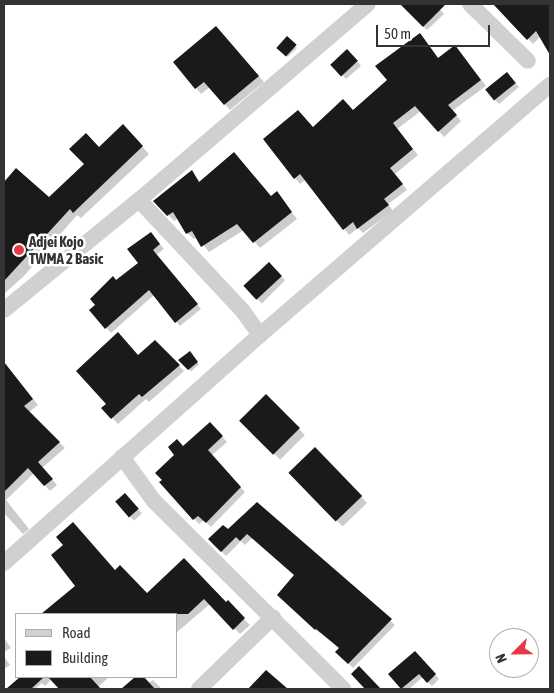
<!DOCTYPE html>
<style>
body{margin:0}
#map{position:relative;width:554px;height:693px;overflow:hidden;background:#fff;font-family:"Asap Condensed",sans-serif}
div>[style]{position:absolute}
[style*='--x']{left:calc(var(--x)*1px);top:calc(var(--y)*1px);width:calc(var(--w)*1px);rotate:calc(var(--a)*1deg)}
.shadow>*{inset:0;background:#0003;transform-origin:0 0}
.building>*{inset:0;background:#1a1a1a;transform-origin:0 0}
.minor>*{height:16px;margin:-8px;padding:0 8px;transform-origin:8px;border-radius:8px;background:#d0d0d0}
.dots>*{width:14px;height:14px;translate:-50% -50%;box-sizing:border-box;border:2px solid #fff;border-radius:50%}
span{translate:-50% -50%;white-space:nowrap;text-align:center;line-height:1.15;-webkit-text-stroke:5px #fff;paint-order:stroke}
.poi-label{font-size:15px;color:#333;font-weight:700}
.left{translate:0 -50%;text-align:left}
.frame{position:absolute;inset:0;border:5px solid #333;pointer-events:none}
.legend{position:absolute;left:15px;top:613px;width:162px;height:65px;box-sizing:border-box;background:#fff;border:1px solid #adadad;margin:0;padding:6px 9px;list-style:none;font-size:15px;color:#333}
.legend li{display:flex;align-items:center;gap:10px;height:25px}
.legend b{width:25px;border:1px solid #adadad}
.north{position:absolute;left:489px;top:628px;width:50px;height:50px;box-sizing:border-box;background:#fff;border:1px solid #adadad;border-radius:50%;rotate:247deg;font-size:14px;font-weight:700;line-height:20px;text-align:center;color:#333}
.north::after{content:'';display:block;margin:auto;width:18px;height:22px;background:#e63946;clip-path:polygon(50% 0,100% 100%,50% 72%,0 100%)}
.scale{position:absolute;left:376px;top:25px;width:114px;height:22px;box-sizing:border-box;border:2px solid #333;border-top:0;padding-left:6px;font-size:15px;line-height:18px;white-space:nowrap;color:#333;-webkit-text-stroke:4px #fff;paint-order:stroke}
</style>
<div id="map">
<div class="shadow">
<div style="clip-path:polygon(405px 4px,435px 4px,444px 14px,427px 30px,403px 5px)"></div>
<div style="clip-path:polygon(500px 4px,550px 4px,550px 34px,544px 39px,541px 36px,533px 44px,500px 9px,502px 7px)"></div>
<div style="clip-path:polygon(222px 33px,264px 82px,230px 110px,210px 87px,201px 94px,174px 63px)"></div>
<div style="clip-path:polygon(420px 34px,439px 59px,460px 52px,486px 86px,452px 111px,461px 121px,444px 137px,421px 111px,397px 129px,418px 155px,395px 174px,407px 190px,388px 204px,393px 211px,363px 233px,358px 228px,349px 235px,306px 179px,300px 184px,295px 178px,313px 129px,354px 111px,389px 80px)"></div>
<div style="left:287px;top:38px;width:14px;height:13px;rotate:45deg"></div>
<div style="clip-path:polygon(351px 54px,361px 66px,346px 79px,332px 64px)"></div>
<div style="clip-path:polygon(511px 78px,519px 87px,499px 104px,487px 91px)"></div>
<div style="clip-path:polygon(123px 126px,149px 154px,81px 218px,77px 215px,24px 276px,5px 293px,4px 184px,16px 170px,49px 199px)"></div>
<div style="clip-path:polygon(192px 172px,200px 182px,272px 197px,277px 193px,297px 219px,260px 248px,244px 230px,209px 252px,197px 237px,194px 239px,187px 233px,179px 218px,174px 221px,155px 201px)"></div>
<div style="clip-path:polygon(155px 238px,164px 249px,156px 255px,201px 309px,180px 326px,154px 295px,111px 333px,91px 310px,140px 263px)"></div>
<div style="left:269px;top:264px;width:23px;height:33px;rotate:45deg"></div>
<div style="clip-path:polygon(155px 341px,184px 371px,149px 402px,146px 399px,118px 424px,103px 408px)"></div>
<div style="left:189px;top:353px;width:15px;height:11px;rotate:48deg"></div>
<div style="clip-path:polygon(4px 362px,38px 405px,29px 412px,65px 448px,42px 468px,57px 485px,50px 491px,34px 473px,6px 500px,29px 529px,23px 534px,4px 513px)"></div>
<div style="left:266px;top:396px;width:55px;height:35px;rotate:45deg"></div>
<div style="clip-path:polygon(214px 428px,227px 442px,212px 455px,245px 492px,211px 527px,204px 520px,199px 524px,161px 482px,183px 447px)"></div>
<div style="left:315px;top:449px;width:75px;height:34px;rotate:46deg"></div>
<div style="left:125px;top:495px;width:25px;height:11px;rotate:47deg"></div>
<div style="clip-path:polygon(257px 503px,395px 625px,353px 668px,337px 652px,340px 648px,322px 632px,320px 633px,279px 595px,295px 575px,252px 538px,245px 545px,241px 541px,226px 556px,210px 539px,228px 531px)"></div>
<div style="clip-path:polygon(184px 560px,250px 625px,240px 634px,210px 604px,176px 633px,176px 614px,43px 614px,77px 586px,116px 571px,147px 595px)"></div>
<div style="clip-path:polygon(4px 638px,11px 648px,4px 652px)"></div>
<div style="clip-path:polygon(419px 656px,439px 679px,432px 686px,423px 677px,409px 689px,403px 689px,390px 675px)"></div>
<div style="clip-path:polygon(4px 657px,10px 665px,4px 669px)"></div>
<div style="clip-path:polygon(19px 677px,109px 677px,98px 687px,100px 689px,61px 689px,52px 679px,45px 686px,42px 683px,35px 689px,8px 689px,20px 679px)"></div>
<div style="clip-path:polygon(137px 677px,143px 677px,148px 683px,153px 680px,162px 689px,135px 689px,130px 683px)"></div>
</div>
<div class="building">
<div style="clip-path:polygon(400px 4px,446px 4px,423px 27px)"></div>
<div style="clip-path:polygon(493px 4px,550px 4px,550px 55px,536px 31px,527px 40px)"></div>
<div style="clip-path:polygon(216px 26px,259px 76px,224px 105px,204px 82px,195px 89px,173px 62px)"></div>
<div style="clip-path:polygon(420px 33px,438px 58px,455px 45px,481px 80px,448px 105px,457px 115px,438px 132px,415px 106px,393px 123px,413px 149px,390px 168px,403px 184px,384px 199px,389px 205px,357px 229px,353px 222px,343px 230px,300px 174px,294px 179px,263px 139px,298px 110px,313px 127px,343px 99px,353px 110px,387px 80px,375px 66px)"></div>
<div style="left:287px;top:36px;width:13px;height:16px;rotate:42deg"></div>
<div style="left:347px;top:49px;width:16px;height:23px;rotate:47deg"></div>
<div style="left:507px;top:72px;width:14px;height:28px;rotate:51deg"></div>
<div style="clip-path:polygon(123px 124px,143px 146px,73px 213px,70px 209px,4px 281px,4px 182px,16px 168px,49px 197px,84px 164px,69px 149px,86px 133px,99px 147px)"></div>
<div style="clip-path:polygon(234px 152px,271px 196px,277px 191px,292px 212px,253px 243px,237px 224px,201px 247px,192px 231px,186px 234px,173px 212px,167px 216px,153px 201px,192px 170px,199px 182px)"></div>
<div style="clip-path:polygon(151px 232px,160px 244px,153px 250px,198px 304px,175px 323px,149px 290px,105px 329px,89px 310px,95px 305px,90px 299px,113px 276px,116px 280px,138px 263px,127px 249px)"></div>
<div style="left:269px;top:262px;width:19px;height:35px;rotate:47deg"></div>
<div style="clip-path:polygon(118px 332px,138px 355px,155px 340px,180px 365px,142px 397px,139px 394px,111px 419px,101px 408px,106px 404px,76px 371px)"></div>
<div style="clip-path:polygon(190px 351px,198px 362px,188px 370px,178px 360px)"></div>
<div style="clip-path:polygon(4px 362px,33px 399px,24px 406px,60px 442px,38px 462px,53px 479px,44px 486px,28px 468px,4px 492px)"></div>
<div style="left:266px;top:394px;width:48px;height:38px;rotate:45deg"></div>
<div style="clip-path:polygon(210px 422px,223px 436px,208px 450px,241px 487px,206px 523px,198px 516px,193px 520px,159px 482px,162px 480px,155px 473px,174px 455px,168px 447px,177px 439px,183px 446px)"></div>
<div style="left:315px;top:447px;width:68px;height:37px;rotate:46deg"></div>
<div style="left:125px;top:493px;width:21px;height:13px;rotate:49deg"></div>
<div style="clip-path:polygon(257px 502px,392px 619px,348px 664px,335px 652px,339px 648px,316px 629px,315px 630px,277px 595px,294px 575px,247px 534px,240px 541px,236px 537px,221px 552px,208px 539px,223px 525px,228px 529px)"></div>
<div style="clip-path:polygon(73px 522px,115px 570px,120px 565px,147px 593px,184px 558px,226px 602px,228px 600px,245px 618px,233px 630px,204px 599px,188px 614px,41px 614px,75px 586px,51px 555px,63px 545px,56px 537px)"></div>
<div style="clip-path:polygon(415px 651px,436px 674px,427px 683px,419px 674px,401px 689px,388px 674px)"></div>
<div style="clip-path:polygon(359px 666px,381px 689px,365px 689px,351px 674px)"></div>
<div style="clip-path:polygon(266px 670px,288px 689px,248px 689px)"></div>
<div style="clip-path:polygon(20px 677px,44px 677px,31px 689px,6px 689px)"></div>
<div style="clip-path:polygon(48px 677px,90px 677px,101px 689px,59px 689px)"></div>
<div style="clip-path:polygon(135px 677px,144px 677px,155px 689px,121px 689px)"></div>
</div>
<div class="minor">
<div style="--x:470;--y:4;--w:81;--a:44.5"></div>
<div style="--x:139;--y:200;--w:151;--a:46.9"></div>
<div style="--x:242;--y:310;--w:31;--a:54"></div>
<div style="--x:4;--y:310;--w:174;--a:-39.2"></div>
<div style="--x:139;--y:200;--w:301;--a:-40.6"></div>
<div style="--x:122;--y:457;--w:54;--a:54"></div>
<div style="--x:154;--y:501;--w:267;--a:44.8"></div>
<div style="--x:4;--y:563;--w:343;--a:-41.7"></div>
<div style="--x:260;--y:335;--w:383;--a:-40.8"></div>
<div style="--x:199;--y:689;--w:103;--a:-44.2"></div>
</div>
<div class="dots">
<div style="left:19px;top:250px;background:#e63946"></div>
</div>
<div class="poi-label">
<span class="left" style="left:29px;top:250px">Adjei Kojo<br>TWMA 2 Basic</span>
</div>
<div class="frame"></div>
<ul class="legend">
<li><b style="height:6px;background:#d0d0d0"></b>Road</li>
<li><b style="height:14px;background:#1a1a1a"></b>Building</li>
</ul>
<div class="north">N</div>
<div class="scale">50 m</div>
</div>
